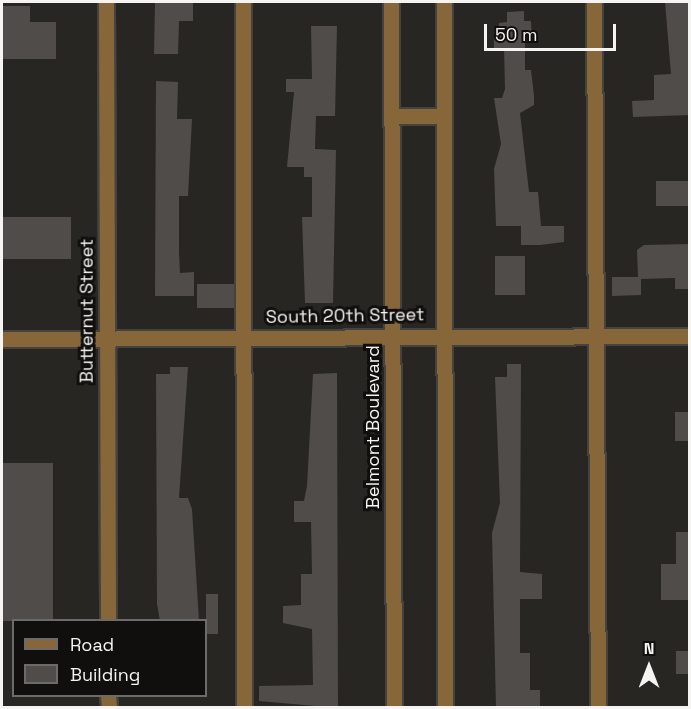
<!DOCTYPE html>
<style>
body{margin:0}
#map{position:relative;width:691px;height:709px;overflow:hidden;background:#282623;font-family:"Space Grotesk",sans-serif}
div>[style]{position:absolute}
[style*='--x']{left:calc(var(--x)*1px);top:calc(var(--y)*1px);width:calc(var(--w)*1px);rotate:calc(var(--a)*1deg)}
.building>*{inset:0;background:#4f4c49;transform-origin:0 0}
.roads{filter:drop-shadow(2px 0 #454340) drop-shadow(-2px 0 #454340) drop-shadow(0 2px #454340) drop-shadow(0 -2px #454340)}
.minor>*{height:15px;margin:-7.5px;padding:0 7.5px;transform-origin:7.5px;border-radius:7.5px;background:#876639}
span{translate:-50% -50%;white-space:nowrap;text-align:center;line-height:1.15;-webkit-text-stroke:6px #100f0e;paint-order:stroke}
.street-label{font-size:18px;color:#f6f4f3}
.frame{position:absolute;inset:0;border:3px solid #f6f4f3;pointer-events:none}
.legend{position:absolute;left:12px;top:619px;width:195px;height:78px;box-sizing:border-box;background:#100f0e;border:2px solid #6c6b6a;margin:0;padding:8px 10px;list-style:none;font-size:18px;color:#f6f4f3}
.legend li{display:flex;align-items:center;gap:12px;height:30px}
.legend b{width:30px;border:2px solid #6c6b6a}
.north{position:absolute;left:619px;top:637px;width:60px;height:60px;-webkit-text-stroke:4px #100f0e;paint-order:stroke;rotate:0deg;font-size:16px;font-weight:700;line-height:24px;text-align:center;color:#f6f4f3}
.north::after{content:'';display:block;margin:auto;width:21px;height:27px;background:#f6f4f3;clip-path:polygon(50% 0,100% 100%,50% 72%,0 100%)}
.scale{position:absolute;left:484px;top:24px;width:132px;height:27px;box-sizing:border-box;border:3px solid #f6f4f3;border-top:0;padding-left:8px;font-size:18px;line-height:21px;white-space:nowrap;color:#f6f4f3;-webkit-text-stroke:4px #100f0e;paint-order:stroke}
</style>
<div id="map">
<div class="building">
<div style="clip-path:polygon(155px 2px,193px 2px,193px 21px,179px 21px,178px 54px,154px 54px)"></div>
<div style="clip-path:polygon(665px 2px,690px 2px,690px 115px,633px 117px,632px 101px,654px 100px,654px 75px,671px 74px)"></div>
<div style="clip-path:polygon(2px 6px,30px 6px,30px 22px,56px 22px,56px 59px,2px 59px)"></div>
<div style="clip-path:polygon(524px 11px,524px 21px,531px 21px,532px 41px,525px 42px,525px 70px,531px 70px,534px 96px,534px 105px,520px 113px,529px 192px,538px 192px,541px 226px,564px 226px,564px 242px,540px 245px,521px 245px,521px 226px,496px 226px,494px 169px,501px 144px,494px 98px,502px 98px,505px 89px,504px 48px,494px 48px,494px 35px,499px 35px,499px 23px,507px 22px,507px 12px)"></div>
<div style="clip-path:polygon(311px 26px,337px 26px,335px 116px,316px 116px,315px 149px,336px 150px,333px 303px,305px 303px,302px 217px,312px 217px,312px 177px,304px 177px,304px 167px,287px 167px,294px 92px,286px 92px,286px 79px,312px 79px)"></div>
<div style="clip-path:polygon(156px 81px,178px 82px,177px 119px,192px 119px,188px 196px,179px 196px,179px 253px,180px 273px,194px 272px,194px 296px,155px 296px)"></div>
<div style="left:656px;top:181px;width:34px;height:25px"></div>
<div style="left:71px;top:217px;width:42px;height:69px;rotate:90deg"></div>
<div style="clip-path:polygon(690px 244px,690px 289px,675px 289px,675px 278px,641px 279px,641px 295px,612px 296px,612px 277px,638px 277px,637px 250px,644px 245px)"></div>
<div style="left:495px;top:256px;width:30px;height:39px"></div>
<div style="left:234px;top:284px;width:24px;height:37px;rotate:90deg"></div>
<div style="clip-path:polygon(507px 364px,521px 364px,520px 572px,542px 574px,542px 599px,520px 599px,520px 653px,530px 653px,530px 690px,540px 690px,540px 707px,496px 708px,492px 533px,500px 503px,495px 377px,507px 377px)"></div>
<div style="clip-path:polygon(170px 367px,188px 367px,179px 498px,188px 498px,192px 509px,199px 621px,160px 621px,157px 604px,156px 374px,170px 374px)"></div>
<div style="clip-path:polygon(337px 373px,338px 708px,259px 701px,259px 686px,313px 685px,312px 629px,283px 623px,283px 606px,301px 605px,301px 574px,312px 574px,311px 522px,294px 522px,294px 501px,304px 501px,307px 486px,313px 374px)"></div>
<div style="left:675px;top:412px;width:15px;height:29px"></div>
<div style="left:53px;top:463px;width:158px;height:51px;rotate:90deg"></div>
<div style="clip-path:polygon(676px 532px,690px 532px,690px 600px,661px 600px,661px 564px,676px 564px)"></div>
<div style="left:206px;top:594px;width:12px;height:40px"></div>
<div style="left:690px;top:651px;width:23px;height:14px;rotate:90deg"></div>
</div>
<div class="roads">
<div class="minor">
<div style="--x:106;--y:2;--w:618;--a:89.81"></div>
<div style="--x:243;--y:2;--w:706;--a:89.92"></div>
<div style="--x:391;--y:2;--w:706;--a:89.76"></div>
<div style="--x:444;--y:2;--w:706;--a:89.92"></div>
<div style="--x:594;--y:2;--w:706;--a:89.68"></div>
<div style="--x:392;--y:116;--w:52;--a:0"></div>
<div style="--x:2;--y:339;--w:688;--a:-0.25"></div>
<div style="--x:108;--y:696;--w:12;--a:85"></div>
</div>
</div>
<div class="street-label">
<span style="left:87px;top:311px;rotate:-90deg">Butternut Street</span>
<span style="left:345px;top:316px;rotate:-1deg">South 20th Street</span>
<span style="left:373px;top:427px;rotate:-90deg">Belmont Boulevard</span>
</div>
<div class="frame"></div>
<ul class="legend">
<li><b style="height:8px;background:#876639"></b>Road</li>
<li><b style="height:16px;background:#4f4c49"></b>Building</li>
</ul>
<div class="north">N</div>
<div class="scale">50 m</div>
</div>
